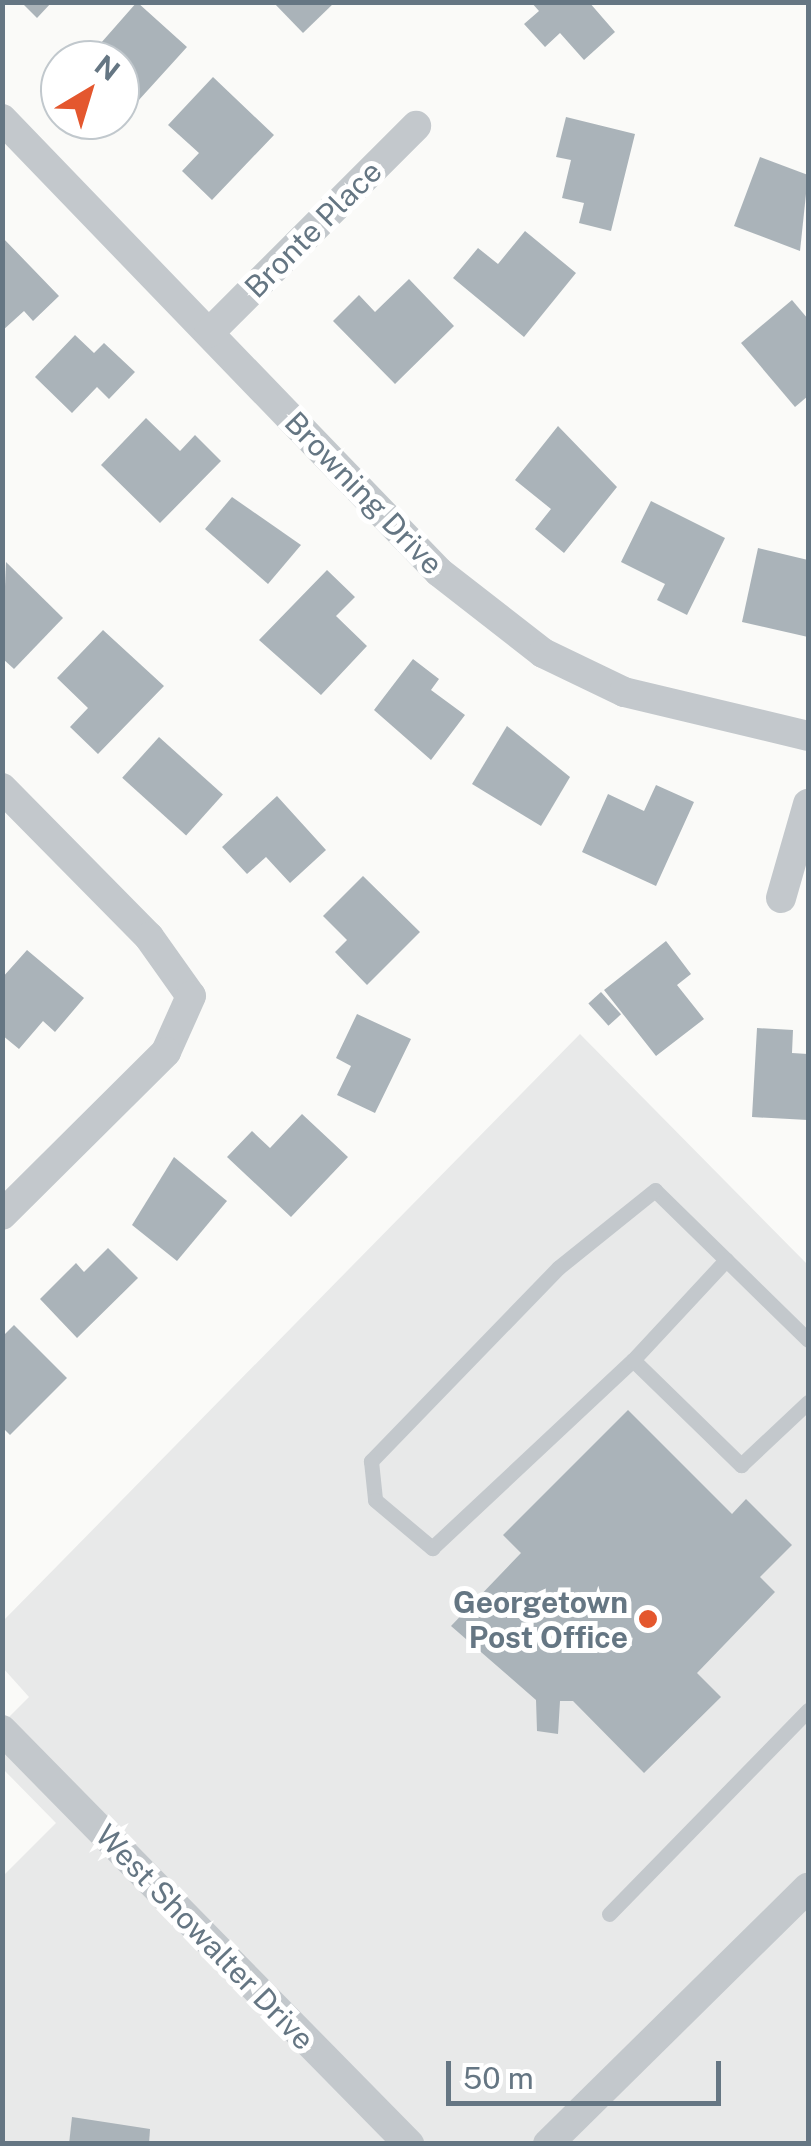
<!DOCTYPE html>
<style>
body{margin:0}
#map{position:relative;width:811px;height:2146px;overflow:hidden;background:#fafaf8;font-family:"Public Sans",sans-serif}
div>[style]{position:absolute}
[style*='--x']{left:calc(var(--x)*1px);top:calc(var(--y)*1px);width:calc(var(--w)*1px);rotate:calc(var(--a)*1deg)}
.built>*{inset:0;background:#e8e9e9}
.building>*{inset:0;background:#aab3b9;transform-origin:0 0}
.lane>*{height:15px;margin:-7.5px;padding:0 7.5px;transform-origin:7.5px;border-radius:7.5px;background:#c3c8cc}
.street>*{height:30px;margin:-15px;padding:0 15px;transform-origin:15px;border-radius:15px;background:#c3c8cc}
.dots>*{width:28px;height:28px;translate:-50% -50%;box-sizing:border-box;border:5px solid #fff;border-radius:50%}
span{translate:-50% -50%;white-space:nowrap;text-align:center;line-height:1.15;-webkit-text-stroke:10px #fff;paint-order:stroke}
.street-label{font-size:30px;color:#657683}
.poi-label{font-size:30px;color:#657683;font-weight:700}
.right{translate:-100% -50%;text-align:right}
.frame{position:absolute;inset:0;border:5px solid #657683;pointer-events:none}
.north{position:absolute;left:40px;top:40px;width:100px;height:100px;box-sizing:border-box;background:#fff;border:2px solid #c1c8cd;border-radius:50%;rotate:38deg;font-size:28px;font-weight:700;line-height:40px;text-align:center;color:#657683}
.north::after{content:'';display:block;margin:auto;width:35px;height:45px;background:#e4572e;clip-path:polygon(50% 0,100% 100%,50% 72%,0 100%)}
.scale{position:absolute;left:446px;top:2061px;width:275px;height:45px;box-sizing:border-box;border:5px solid #657683;border-top:0;padding-left:12px;font-size:30px;line-height:35px;white-space:nowrap;color:#657683;-webkit-text-stroke:8px #fff;paint-order:stroke}
</style>
<div id="map">
<div class="built">
<div style="clip-path:polygon(580px 1034px,808px 1265px,808px 2143px,3px 2143px,3px 1876px,56px 1823px,3px 1769px,3px 1723px,29px 1697px,3px 1668px,3px 1621px)"></div>
</div>
<div class="building">
<div style="clip-path:polygon(21px 2px,52px 2px,37px 18px)"></div>
<div style="clip-path:polygon(137px 2px,187px 47px,128px 112px,120px 60px,86px 60px)"></div>
<div style="clip-path:polygon(273px 2px,335px 2px,303px 33px)"></div>
<div style="clip-path:polygon(531px 2px,589px 2px,615px 32px,584px 60px,560px 33px,545px 47px,524px 24px,539px 11px)"></div>
<div style="clip-path:polygon(213px 77px,274px 135px,212px 200px,182px 171px,199px 153px,168px 125px)"></div>
<div style="clip-path:polygon(566px 117px,635px 134px,611px 231px,579px 223px,584px 203px,562px 198px,571px 160px,556px 157px)"></div>
<div style="clip-path:polygon(760px 157px,808px 175px,800px 251px,734px 226px)"></div>
<div style="clip-path:polygon(525px 231px,576px 273px,524px 337px,453px 278px,478px 248px,498px 264px)"></div>
<div style="clip-path:polygon(2px 237px,59px 296px,33px 321px,24px 311px,2px 331px)"></div>
<div style="clip-path:polygon(409px 279px,454px 326px,395px 384px,333px 321px,359px 295px,375px 312px)"></div>
<div style="clip-path:polygon(792px 300px,808px 319px,808px 396px,795px 407px,741px 343px)"></div>
<div style="clip-path:polygon(75px 335px,94px 353px,104px 343px,135px 372px,109px 399px,97px 387px,72px 413px,35px 377px)"></div>
<div style="clip-path:polygon(146px 418px,180px 451px,195px 435px,221px 461px,160px 523px,101px 465px)"></div>
<div style="clip-path:polygon(558px 426px,617px 487px,564px 553px,535px 529px,551px 509px,515px 480px)"></div>
<div style="clip-path:polygon(232px 497px,301px 545px,268px 584px,205px 529px)"></div>
<div style="clip-path:polygon(651px 501px,725px 538px,687px 615px,657px 600px,665px 584px,621px 562px)"></div>
<div style="clip-path:polygon(758px 548px,808px 560px,808px 637px,742px 622px)"></div>
<div style="clip-path:polygon(6px 562px,63px 618px,14px 669px,2px 658px)"></div>
<div style="clip-path:polygon(327px 570px,355px 597px,336px 616px,367px 646px,321px 695px,259px 640px)"></div>
<div style="clip-path:polygon(103px 630px,164px 686px,98px 754px,70px 727px,88px 708px,57px 678px)"></div>
<div style="clip-path:polygon(413px 659px,439px 679px,431px 690px,465px 715px,431px 760px,374px 710px)"></div>
<div style="clip-path:polygon(507px 726px,570px 777px,541px 826px,472px 784px)"></div>
<div style="left:159px;top:737px;width:86px;height:55px;rotate:42deg"></div>
<div style="clip-path:polygon(656px 785px,694px 802px,656px 886px,582px 852px,608px 794px,644px 811px)"></div>
<div style="clip-path:polygon(277px 796px,326px 850px,290px 883px,266px 857px,247px 874px,222px 847px)"></div>
<div style="clip-path:polygon(363px 876px,420px 932px,367px 985px,335px 952px,347px 940px,323px 916px)"></div>
<div style="clip-path:polygon(666px 941px,691px 974px,677px 985px,704px 1019px,656px 1056px,604px 990px)"></div>
<div style="clip-path:polygon(27px 950px,84px 998px,55px 1032px,43px 1021px,19px 1049px,2px 1035px,2px 978px)"></div>
<div style="left:601px;top:992px;width:30px;height:17px;rotate:48deg"></div>
<div style="clip-path:polygon(357px 1014px,411px 1039px,375px 1113px,337px 1095px,351px 1066px,336px 1058px)"></div>
<div style="clip-path:polygon(757px 1028px,793px 1030px,792px 1053px,808px 1054px,808px 1120px,752px 1117px)"></div>
<div style="clip-path:polygon(302px 1114px,348px 1157px,291px 1217px,227px 1157px,252px 1131px,270px 1148px)"></div>
<div style="clip-path:polygon(174px 1157px,227px 1201px,177px 1261px,132px 1225px)"></div>
<div style="clip-path:polygon(108px 1248px,138px 1278px,77px 1338px,40px 1299px,76px 1263px,84px 1272px)"></div>
<div style="clip-path:polygon(14px 1325px,67px 1378px,10px 1435px,2px 1427px,2px 1337px)"></div>
<div style="clip-path:polygon(628px 1410px,732px 1514px,746px 1499px,792px 1545px,760px 1577px,775px 1592px,697px 1673px,721px 1697px,644px 1773px,573px 1701px,560px 1701px,558px 1734px,537px 1731px,536px 1700px,451px 1626px,521px 1553px,503px 1535px)"></div>
<div style="clip-path:polygon(72px 2117px,150px 2129px,149px 2144px,69px 2144px)"></div>
</div>
<div class="lane">
<div style="--x:808;--y:1340;--w:214;--a:-135.6"></div>
<div style="--x:655;--y:1190;--w:124;--a:141.2"></div>
<div style="--x:558;--y:1268;--w:269;--a:134.1"></div>
<div style="--x:371;--y:1461;--w:39;--a:84"></div>
<div style="--x:375;--y:1500;--w:75;--a:40.1"></div>
<div style="--x:432;--y:1548;--w:275;--a:-43.1"></div>
<div style="--x:633;--y:1360;--w:151;--a:44.2"></div>
<div style="--x:741;--y:1465;--w:92;--a:-43.2"></div>
<div style="--x:633;--y:1360;--w:137;--a:-47.1"></div>
<div style="--x:609;--y:1914;--w:285;--a:-45.7"></div>
</div>
<div class="street">
<div style="--x:2;--y:119;--w:629;--a:46.03"></div>
<div style="--x:439;--y:572;--w:132;--a:37.9"></div>
<div style="--x:543;--y:653;--w:90;--a:25.7"></div>
<div style="--x:624;--y:692;--w:189;--a:13.4"></div>
<div style="--x:209;--y:333;--w:293;--a:-45"></div>
<div style="--x:2;--y:788;--w:209;--a:45.4"></div>
<div style="--x:149;--y:937;--w:72;--a:54.6"></div>
<div style="--x:191;--y:996;--w:61;--a:114.1"></div>
<div style="--x:166;--y:1052;--w:231;--a:135.2"></div>
<div style="--x:781;--y:898;--w:98;--a:-74"></div>
<div style="--x:2;--y:1730;--w:581;--a:45.49"></div>
<div style="--x:548;--y:2144;--w:365;--a:-44.6"></div>
</div>
<div class="dots">
<div style="left:648px;top:1619px;background:#e4572e"></div>
</div>
<div class="street-label">
<span style="left:313px;top:229px;rotate:-45deg">Bronte Place</span>
<span style="left:364px;top:493px;rotate:46deg">Browning Drive</span>
<span style="left:205px;top:1937px;rotate:46deg">West Showalter Drive</span>
</div>
<div class="poi-label">
<span class="right" style="left:628px;top:1619px">Georgetown<br>Post Office</span>
</div>
<div class="frame"></div>
<div class="north">N</div>
<div class="scale">50 m</div>
</div>
